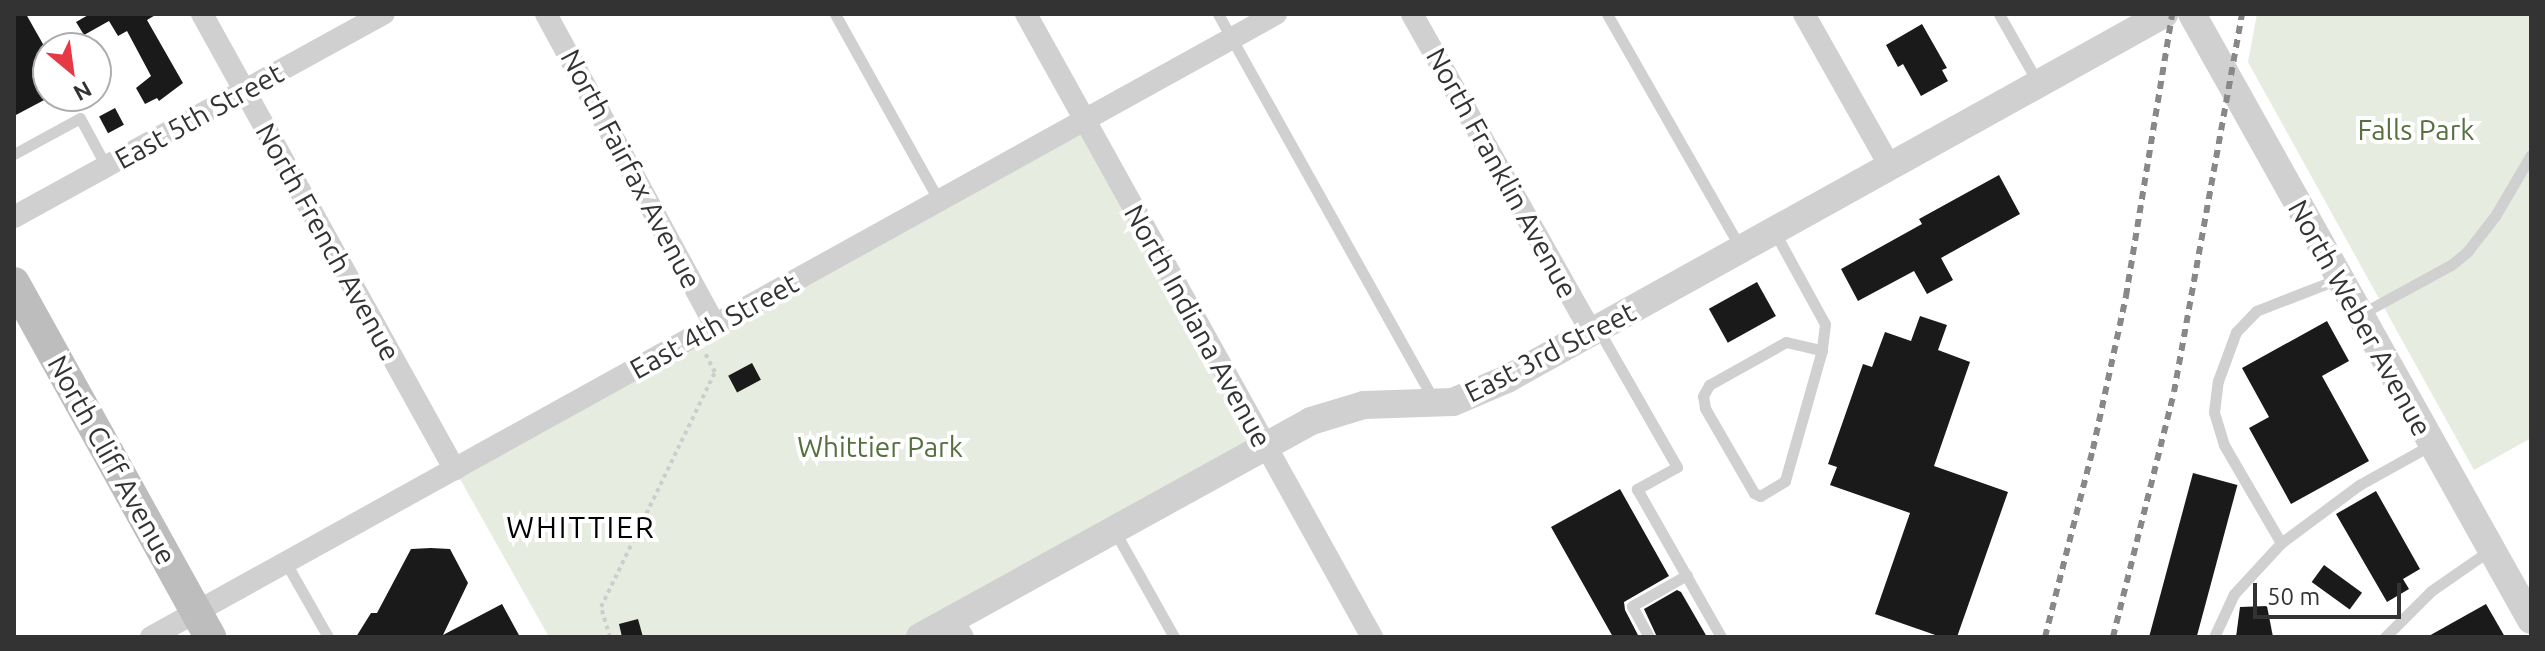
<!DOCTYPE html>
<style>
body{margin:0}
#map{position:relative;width:2545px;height:651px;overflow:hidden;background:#fff;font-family:Ubuntu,sans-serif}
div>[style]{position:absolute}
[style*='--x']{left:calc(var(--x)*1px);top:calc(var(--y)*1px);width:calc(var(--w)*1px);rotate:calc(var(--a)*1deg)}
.green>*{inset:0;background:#e6ecdf}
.building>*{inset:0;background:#1a1a1a;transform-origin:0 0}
.path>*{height:4px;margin-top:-2px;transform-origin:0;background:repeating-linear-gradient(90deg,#cdcdcd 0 4px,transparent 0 8px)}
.service>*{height:11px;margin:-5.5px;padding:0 5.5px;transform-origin:5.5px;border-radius:5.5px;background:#d0d0d0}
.minor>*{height:22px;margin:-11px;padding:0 11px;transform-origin:11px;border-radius:11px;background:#d0d0d0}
.tertiary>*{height:28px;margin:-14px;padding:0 14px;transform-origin:14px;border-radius:14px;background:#d0d0d0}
.secondary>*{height:32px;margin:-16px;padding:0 16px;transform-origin:16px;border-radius:16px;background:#bdbdbd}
.rail>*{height:6px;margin-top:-3px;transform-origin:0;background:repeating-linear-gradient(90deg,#888 0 8px,transparent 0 14px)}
span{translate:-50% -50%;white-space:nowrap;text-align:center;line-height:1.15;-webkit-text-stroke:8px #fff;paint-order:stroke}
.street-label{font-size:28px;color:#333}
.park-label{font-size:28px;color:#56703f}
.neighbourhood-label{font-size:30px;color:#000;letter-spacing:2px}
.frame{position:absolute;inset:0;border:16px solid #333;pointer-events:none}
.north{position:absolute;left:32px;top:32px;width:80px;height:80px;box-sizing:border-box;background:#fff;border:2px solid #adadad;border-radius:50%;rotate:151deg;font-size:22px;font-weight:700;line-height:32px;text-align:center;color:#333}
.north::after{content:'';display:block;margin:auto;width:28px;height:36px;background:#e63946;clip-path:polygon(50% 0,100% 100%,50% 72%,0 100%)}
.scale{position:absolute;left:2253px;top:583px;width:148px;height:36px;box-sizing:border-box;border:4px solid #333;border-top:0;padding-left:10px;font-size:24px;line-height:28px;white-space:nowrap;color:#333;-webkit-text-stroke:6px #fff;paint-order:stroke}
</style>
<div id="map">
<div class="green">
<div style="clip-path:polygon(2257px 14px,2531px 14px,2531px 438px,2474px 470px,2248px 62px)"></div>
<div style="clip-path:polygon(1085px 120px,1265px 446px,921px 637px,549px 637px,455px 470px)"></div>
</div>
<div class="building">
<div style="clip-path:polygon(14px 14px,26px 14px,48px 53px,48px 98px,14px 116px)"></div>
<div style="clip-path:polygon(90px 14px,157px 14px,147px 20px,183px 83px,159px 101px,157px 98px,145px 104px,136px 88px,151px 76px,127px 31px,118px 36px,109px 21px,84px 35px,76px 22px)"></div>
<div style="clip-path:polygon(1922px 24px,1947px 68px,1942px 70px,1948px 81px,1921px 96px,1903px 64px,1898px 67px,1886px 45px)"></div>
<div style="left:115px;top:108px;width:19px;height:18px;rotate:62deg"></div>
<div style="clip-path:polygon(1999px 175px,2020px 214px,1941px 258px,1953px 280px,1927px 294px,1914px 271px,1858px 301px,1841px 269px,1922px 224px,1919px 219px)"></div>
<div style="left:1757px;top:282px;width:39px;height:55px;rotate:61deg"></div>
<div style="clip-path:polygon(1920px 316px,1947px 325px,1938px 350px,1970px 362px,1934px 466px,2008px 492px,1957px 637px,1941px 637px,1875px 614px,1910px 513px,1830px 485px,1837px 467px,1828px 464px,1863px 364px,1872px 367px,1885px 332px,1911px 341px)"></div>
<div style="clip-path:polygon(2327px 321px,2349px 361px,2322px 376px,2369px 461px,2291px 504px,2249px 428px,2269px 417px,2242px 368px)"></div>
<div style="left:752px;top:363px;width:19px;height:27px;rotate:62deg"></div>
<div style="left:2193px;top:473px;width:46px;height:170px;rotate:15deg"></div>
<div style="clip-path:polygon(1620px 489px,1669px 576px,1624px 602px,1625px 610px,1639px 637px,1613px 637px,1551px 527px)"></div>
<div style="clip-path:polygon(2376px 491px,2420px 569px,2403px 579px,2409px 589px,2387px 602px,2336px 514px)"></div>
<div style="clip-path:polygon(431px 548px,450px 549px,468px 583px,443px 635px,502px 604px,520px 637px,356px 637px,371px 613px,377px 613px,411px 549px)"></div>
<div style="left:2324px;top:565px;width:47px;height:21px;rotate:36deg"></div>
<div style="clip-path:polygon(1677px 590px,1681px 592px,1707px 637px,1657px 637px,1644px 609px)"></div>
<div style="clip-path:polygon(2486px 604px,2505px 637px,2427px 637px)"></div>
<div style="clip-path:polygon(2267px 606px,2273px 637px,2236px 637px,2240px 607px)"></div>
<div style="clip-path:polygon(638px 619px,643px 637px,622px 637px,619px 624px)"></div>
</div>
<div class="path">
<div style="--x:610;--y:637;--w:31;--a:-107"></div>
<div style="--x:601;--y:607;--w:261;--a:-64.1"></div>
<div style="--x:715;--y:372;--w:21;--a:-118"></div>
</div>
<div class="service">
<div style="--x:835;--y:14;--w:214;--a:60.9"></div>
<div style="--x:1218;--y:14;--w:442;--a:60.8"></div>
<div style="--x:1607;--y:14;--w:271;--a:60.3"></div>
<div style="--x:1999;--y:14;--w:79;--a:60.5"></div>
<div style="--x:14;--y:154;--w:75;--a:-28.6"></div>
<div style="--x:80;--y:118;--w:55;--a:61.6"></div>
<div style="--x:1774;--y:231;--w:106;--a:61.3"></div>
<div style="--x:1825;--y:324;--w:26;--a:97"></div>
<div style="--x:1822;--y:350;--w:136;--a:105.8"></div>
<div style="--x:1785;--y:481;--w:29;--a:149"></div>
<div style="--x:1760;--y:496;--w:7;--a:-153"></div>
<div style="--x:1754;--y:493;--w:98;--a:-120"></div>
<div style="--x:1705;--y:408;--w:12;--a:-99"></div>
<div style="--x:1703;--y:396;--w:13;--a:-61"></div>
<div style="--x:1709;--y:385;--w:88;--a:-29.2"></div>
<div style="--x:1786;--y:342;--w:37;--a:13"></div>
<div style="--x:2361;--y:314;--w:102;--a:-28.6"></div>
<div style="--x:2451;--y:265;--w:21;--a:-39"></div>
<div style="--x:2467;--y:252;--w:46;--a:-52.1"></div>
<div style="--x:2495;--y:216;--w:71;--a:-59.5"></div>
<div style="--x:1598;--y:329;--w:159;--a:60.2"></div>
<div style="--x:1677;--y:467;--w:46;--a:151.2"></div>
<div style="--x:1637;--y:489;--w:170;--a:60.4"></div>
<div style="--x:1114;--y:530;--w:123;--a:60.7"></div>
<div style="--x:2281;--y:543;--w:113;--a:-120.2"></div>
<div style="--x:2224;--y:445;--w:34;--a:-107"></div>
<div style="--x:2214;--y:412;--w:31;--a:-83"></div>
<div style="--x:2218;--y:381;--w:52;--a:-69.8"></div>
<div style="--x:2236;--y:332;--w:29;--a:-46"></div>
<div style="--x:2256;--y:311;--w:88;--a:-21.3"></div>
<div style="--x:286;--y:563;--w:85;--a:60.4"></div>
<div style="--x:1649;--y:637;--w:35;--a:-119"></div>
<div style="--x:1632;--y:606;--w:63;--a:-29.4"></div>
<div style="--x:2214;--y:637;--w:47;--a:-65.1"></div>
<div style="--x:2234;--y:594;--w:69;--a:-47.3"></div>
<div style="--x:2281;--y:543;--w:97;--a:-36.6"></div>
<div style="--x:2359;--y:485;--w:82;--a:-29.1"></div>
<div style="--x:2385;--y:637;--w:65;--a:-45"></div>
<div style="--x:2431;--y:591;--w:72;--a:-34.8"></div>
</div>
<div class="minor">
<div style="--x:202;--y:14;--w:521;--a:60.98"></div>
<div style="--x:546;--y:14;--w:354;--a:61.5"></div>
<div style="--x:1026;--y:14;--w:713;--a:60.95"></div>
<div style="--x:1412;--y:14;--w:365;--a:60.6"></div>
<div style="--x:1804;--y:14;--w:173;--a:60.6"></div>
<div style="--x:14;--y:217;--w:422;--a:-28.8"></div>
<div style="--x:952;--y:619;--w:21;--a:59"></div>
<div style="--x:151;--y:637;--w:1286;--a:-28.98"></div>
</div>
<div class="tertiary">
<div style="--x:2192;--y:14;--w:694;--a:60.78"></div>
<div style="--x:920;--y:637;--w:447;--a:-28.9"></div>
<div style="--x:1311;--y:421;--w:55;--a:-16.8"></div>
<div style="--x:1364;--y:405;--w:89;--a:-1.9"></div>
<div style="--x:1453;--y:402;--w:59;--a:-23.1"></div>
<div style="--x:1507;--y:379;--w:752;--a:-29.05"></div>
</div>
<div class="secondary">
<div style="--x:14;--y:283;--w:405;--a:61"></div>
</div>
<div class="rail">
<div style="--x:2045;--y:637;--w:194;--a:-75.7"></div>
<div style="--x:2093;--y:449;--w:157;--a:-77.8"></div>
<div style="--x:2126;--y:296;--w:286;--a:-80.7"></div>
<div style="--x:2113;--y:637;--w:252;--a:-76"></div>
<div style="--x:2174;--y:392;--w:384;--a:-79.8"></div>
</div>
<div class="street-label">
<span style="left:199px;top:116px;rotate:-29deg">East 5th Street</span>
<span style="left:631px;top:169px;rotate:62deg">North Fairfax Avenue</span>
<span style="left:1502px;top:173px;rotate:61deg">North Franklin Avenue</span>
<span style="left:328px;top:242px;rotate:61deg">North French Avenue</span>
<span style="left:2360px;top:318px;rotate:61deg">North Weber Avenue</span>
<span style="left:714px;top:326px;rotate:-29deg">East 4th Street</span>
<span style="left:1198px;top:326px;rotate:61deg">North Indiana Avenue</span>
<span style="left:1550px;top:352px;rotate:-27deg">East 3rd Street</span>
<span style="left:112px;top:460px;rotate:61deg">North Cliff Avenue</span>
</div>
<div class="park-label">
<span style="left:2416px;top:130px">Falls Park</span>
<span style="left:880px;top:447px">Whittier Park</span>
</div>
<div class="neighbourhood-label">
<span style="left:581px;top:527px">WHITTIER</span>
</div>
<div class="frame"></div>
<div class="north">N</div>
<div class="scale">50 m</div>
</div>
